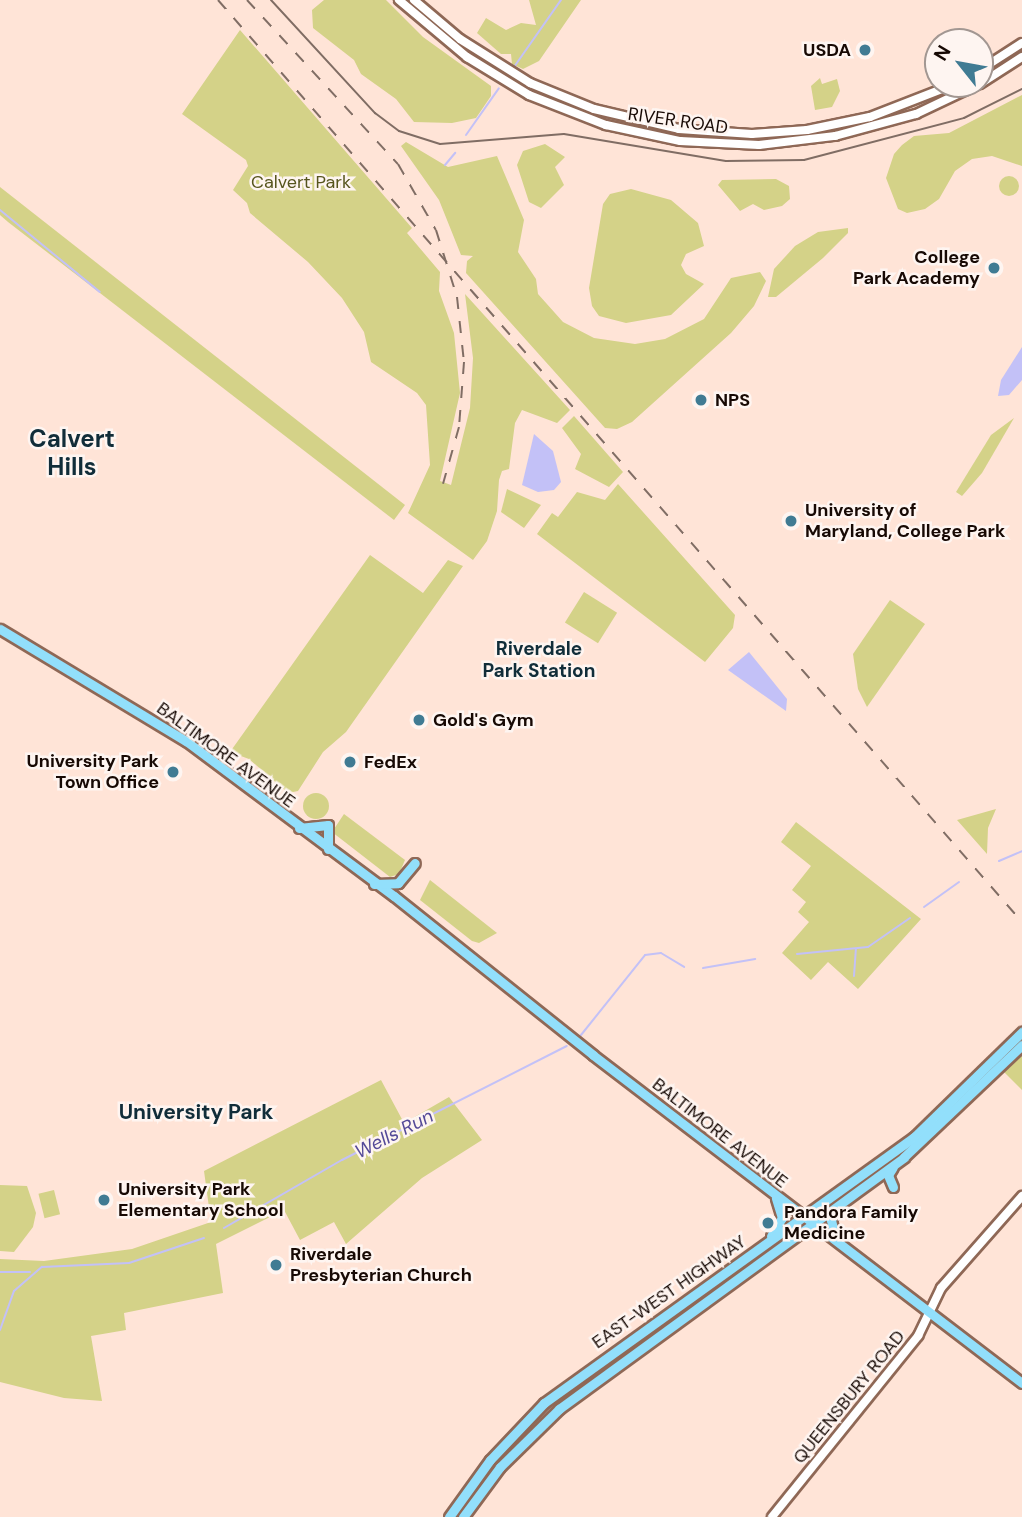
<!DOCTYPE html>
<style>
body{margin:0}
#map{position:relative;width:1022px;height:1517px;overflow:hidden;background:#ffe4d7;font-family:"DM Sans",sans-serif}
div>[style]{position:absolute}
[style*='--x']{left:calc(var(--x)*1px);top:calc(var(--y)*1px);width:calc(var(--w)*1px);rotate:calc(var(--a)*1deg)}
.green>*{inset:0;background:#d4d288;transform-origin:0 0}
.round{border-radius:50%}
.water>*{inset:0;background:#c3c1f7}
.stream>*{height:2px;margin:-1px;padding:0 1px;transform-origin:1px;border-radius:1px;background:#c3c1f7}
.roads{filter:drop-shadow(2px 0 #8f6856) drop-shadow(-2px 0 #8f6856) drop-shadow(0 2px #8f6856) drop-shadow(0 -2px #8f6856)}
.secondary>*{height:8px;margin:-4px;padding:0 4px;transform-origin:4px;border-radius:4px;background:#fff}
.primary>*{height:9px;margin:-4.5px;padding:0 4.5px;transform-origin:4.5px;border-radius:4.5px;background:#92dffb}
.tram>*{height:2px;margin:-1px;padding:0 1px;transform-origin:1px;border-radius:1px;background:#806d64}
.rail>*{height:2px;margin-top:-1px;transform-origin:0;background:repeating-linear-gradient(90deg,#806d64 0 12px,transparent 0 24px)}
.dots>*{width:19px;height:19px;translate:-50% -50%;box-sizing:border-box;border:4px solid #fef5f1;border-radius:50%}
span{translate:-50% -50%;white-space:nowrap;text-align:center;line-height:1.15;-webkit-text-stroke:5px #fef5f1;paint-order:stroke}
.poi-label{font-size:18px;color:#170904;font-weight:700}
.right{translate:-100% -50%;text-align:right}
.left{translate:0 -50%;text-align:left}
.street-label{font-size:18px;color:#170904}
.park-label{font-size:18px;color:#56541d}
.neighbourhood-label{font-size:19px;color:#112d39;font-weight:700}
.water-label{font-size:19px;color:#544998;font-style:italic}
.quarter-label{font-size:21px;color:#112d39;font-weight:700}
.district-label{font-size:24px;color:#112d39;font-weight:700}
.north{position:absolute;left:924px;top:28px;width:70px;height:70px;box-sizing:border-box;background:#fef5f1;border:2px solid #a29792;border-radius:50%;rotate:301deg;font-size:19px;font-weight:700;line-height:28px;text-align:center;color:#170904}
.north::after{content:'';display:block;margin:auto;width:24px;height:32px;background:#407b93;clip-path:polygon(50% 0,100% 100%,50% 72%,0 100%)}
</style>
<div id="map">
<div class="green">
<div style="clip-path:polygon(324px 0,386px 0,423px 37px,491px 86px,491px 96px,476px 118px,452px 123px,414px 122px,396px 99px,361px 74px,354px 60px,313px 28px,312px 10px)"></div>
<div style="clip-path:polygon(529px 0,581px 0,539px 61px,523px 69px,512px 64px,511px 54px,501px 54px,477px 33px,486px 18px,506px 30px,521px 23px,536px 25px)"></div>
<div style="clip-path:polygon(240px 30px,412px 228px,407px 233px,440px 272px,439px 291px,454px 333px,460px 393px,440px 481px,451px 485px,470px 408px,473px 358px,465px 294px,570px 410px,557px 423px,522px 410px,515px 423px,509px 469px,502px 471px,499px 480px,497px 511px,487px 541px,473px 560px,408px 513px,430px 465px,426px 405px,417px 393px,371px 362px,364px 332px,342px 298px,308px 262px,250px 213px,247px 203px,233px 190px,248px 166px,246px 160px,182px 114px)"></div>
<div style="clip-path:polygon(820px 78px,822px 84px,837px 79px,840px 91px,832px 107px,815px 110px,811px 86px)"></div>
<div style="clip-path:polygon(1022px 95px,1022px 166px,992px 156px,972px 159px,955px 171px,939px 199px,925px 209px,907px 213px,898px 209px,886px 178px,894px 154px,902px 145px,914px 136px,949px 133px)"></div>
<div style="clip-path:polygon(406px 142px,448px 167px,497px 156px,524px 220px,518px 252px,536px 279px,538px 294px,563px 322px,594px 338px,635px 344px,665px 339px,704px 319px,731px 278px,760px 272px,766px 281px,754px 306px,731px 333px,632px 422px,617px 429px,605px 428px,466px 273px,467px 261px,473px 256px,461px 255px,439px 200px,401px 146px)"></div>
<div style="clip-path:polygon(545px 144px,565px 157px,555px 167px,564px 185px,541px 208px,529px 202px,517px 165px,523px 151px)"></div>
<div class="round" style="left:999px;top:176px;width:20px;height:20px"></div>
<div style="clip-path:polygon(776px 179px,789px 186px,790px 199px,782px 206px,764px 210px,753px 204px,740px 211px,718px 185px,722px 180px)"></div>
<div style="clip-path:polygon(0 187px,405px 505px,394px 520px,8px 222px,0 215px)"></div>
<div style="clip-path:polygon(631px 189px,671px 200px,698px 223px,704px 246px,686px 254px,681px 265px,686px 274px,704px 284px,671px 315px,626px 323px,599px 316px,592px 306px,589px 288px,603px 204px,610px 194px)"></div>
<div style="clip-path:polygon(848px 228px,848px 233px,823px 258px,776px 297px,768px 297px,774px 269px,795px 246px,818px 232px)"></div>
<div style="clip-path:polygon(574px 416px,623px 472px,609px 487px,575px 469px,581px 454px,562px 428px)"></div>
<div style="clip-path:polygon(1014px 418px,982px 473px,962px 496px,956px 492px,991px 435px)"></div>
<div style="clip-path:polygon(618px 484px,735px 615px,733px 628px,705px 662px,537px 534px,552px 513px,558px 517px,577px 492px,605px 500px)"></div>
<div style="clip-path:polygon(507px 489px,541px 505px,524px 528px,501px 512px)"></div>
<div style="clip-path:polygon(370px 555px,423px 593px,448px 560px,463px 566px,346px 732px,323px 752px,298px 791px,288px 793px,249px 759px,230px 752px)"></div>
<div style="left:584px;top:592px;width:39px;height:36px;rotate:32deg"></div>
<div style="clip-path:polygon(890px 600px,925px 624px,867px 707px,858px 689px,853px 654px)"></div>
<div class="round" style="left:303px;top:793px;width:26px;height:26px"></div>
<div style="clip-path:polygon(996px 809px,988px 828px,987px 854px,957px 820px)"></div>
<div style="clip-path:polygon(344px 814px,405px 860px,399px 874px,390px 877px,332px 832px)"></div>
<div style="clip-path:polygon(796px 822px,921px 919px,858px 989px,828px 962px,811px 980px,782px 953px,809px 922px,798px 912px,806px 902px,792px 890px,811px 866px,781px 842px)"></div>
<div style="clip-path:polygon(430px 880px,497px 933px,479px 943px,472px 941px,420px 900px)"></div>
<div style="clip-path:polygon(1022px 1052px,1022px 1090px,1004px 1072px)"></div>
<div style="clip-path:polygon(381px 1080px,404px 1123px,449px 1097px,482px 1140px,422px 1178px,346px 1244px,334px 1222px,300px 1240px,284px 1210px,216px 1244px,223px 1293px,124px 1313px,126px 1330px,91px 1336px,102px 1401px,64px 1398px,0 1382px,0 1259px,44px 1261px,132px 1249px,211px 1222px,204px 1171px)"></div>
<div style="clip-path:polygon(0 1185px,27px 1186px,36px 1213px,33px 1227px,14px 1252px,0 1251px)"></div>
<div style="left:54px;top:1190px;width:25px;height:16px;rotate:76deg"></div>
</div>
<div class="water">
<div style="clip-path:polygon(1022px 347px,1022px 380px,1009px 395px,998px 396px,1001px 380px)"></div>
<div style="clip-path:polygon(534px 434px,553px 451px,561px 482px,554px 490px,538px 492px,522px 485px)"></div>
<div style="clip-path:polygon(749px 652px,787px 699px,786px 711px,728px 670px)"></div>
</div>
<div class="stream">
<div style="--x:514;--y:67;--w:82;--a:-55"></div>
<div style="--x:466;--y:135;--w:57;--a:-54.9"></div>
<div style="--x:445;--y:165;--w:16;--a:-50"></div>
<div style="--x:0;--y:210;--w:129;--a:39.4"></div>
<div style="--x:999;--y:861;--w:25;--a:-23"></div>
<div style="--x:924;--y:907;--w:43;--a:-35.5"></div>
<div style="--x:797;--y:954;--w:71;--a:-5.6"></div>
<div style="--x:868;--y:947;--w:51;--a:-34.6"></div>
<div style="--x:703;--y:968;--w:53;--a:-9.8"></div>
<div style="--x:854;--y:976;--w:27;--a:-86"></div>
<div style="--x:581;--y:1035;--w:102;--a:-51.3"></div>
<div style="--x:645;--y:955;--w:16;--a:-7"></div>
<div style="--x:661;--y:953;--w:27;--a:31"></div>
<div style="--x:224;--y:1228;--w:136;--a:-30"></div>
<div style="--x:342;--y:1160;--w:252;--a:-26.9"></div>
<div style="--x:0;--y:1272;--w:30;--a:0"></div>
<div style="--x:0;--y:1330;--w:41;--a:-70.3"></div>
<div style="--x:14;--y:1291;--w:37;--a:-41"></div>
<div style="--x:42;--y:1267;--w:87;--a:-2.6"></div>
<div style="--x:129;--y:1263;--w:79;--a:-18.4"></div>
</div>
<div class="roads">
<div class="secondary">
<div style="--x:399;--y:0;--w:89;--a:40"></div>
<div style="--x:467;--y:57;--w:73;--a:31.5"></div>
<div style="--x:529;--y:95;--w:83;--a:21.3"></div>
<div style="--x:606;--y:125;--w:76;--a:12.2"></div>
<div style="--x:680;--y:141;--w:79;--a:2.9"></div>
<div style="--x:759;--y:145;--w:77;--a:-6.8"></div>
<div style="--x:835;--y:136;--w:84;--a:-15.2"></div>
<div style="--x:916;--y:114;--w:70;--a:-25.5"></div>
<div style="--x:414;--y:0;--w:60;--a:40.3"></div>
<div style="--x:460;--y:39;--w:83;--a:32.2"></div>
<div style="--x:530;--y:83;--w:69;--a:22.1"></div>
<div style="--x:594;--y:109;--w:87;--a:13.2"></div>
<div style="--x:679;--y:129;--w:73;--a:3.9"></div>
<div style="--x:752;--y:134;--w:55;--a:-4.2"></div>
<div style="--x:807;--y:130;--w:64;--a:-11.7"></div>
<div style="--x:870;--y:117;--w:91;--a:-21.2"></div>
<div style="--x:980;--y:70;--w:50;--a:-32.7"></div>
<div style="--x:980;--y:84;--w:50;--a:-32.7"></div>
<div style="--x:772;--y:1517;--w:233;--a:-51.1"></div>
<div style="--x:918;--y:1336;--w:53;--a:-64.4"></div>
<div style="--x:941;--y:1288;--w:123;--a:-48.6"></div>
</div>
<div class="primary">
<div style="--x:0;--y:629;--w:217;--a:31.1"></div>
<div style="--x:186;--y:741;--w:259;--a:36.7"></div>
<div style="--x:394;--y:896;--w:255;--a:38.6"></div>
<div style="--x:593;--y:1055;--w:540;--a:37.4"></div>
<div style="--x:299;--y:828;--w:29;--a:-6"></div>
<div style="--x:328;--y:825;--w:24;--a:90"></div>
<div style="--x:374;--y:884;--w:24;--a:-2"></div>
<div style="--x:398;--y:883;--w:26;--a:-50"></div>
<div style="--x:893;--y:1187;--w:13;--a:-113"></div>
<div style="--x:888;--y:1175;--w:9;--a:-58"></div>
<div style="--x:771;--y:1236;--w:21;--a:-59"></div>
<div style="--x:782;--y:1218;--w:21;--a:-107"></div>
<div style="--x:836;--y:1239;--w:20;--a:-105"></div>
<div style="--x:831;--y:1220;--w:14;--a:-65"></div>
<div style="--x:449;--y:1517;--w:70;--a:-54.3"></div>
<div style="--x:490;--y:1460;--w:79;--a:-46.5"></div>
<div style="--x:544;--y:1403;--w:456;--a:-35.7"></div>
<div style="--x:914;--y:1137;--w:151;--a:-44.2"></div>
<div style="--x:463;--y:1517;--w:62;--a:-53.5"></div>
<div style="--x:500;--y:1467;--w:83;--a:-44.5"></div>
<div style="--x:559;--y:1409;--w:427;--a:-36.1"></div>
<div style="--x:904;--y:1157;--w:163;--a:-43.5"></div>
</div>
</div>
<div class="tram">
<div style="--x:271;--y:0;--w:154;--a:47.4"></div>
<div style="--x:375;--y:113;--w:30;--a:37"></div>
<div style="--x:399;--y:131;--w:43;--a:17.6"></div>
<div style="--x:440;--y:144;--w:124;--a:-4.6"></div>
<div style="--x:564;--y:134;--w:164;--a:9.5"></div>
<div style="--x:726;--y:161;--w:78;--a:-0.7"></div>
<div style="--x:804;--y:160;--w:165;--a:-14.7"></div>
<div style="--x:964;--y:118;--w:65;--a:-26.6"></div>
</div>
<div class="rail">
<div style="--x:218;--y:0;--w:1223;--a:48.91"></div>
<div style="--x:247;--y:0;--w:223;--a:47.4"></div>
<div style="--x:398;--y:164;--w:76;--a:60.1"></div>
<div style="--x:436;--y:230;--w:70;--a:72.6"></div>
<div style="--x:457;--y:297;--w:65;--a:83.9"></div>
<div style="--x:464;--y:362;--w:65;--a:94.4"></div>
<div style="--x:459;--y:427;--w:59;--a:105.7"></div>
</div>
<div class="dots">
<div style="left:865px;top:50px;background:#407b93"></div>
<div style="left:994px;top:268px;background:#407b93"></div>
<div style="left:701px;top:400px;background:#407b93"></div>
<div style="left:791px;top:521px;background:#407b93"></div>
<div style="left:419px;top:720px;background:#407b93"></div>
<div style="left:350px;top:762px;background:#407b93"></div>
<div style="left:173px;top:772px;background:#407b93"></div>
<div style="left:104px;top:1200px;background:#407b93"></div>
<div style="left:768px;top:1223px;background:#407b93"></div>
<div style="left:276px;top:1265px;background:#407b93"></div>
</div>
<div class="poi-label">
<span class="right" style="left:851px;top:50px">USDA</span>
<span class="right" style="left:980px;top:268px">College<br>Park Academy</span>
<span class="left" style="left:715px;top:400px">NPS</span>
<span class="left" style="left:805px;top:521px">University of<br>Maryland, College Park</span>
<span class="left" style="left:433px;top:720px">Gold's Gym</span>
<span class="right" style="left:159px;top:772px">University Park<br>Town Office</span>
<span class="left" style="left:364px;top:762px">FedEx</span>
<span class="left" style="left:118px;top:1200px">University Park<br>Elementary School</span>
<span class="left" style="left:784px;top:1223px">Pandora Family<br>Medicine</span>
<span class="left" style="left:290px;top:1265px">Riverdale<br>Presbyterian Church</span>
</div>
<div class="street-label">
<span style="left:678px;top:121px;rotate:8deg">RIVER ROAD</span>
<span style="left:226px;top:755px;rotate:36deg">BALTIMORE AVENUE</span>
<span style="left:720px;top:1133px;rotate:38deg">BALTIMORE AVENUE</span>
<span style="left:669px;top:1292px;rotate:-35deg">EAST-WEST HIGHWAY</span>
<span style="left:849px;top:1397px;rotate:-51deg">QUEENSBURY ROAD</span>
</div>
<div class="park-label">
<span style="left:301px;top:182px">Calvert Park</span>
</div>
<div class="neighbourhood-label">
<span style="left:539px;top:660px">Riverdale<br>Park Station</span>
</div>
<div class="water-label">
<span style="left:394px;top:1134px;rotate:-27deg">Wells Run</span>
</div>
<div class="quarter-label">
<span style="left:196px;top:1112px">University Park</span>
</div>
<div class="district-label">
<span style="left:72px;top:453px">Calvert<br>Hills</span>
</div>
<div class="north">N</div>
</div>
